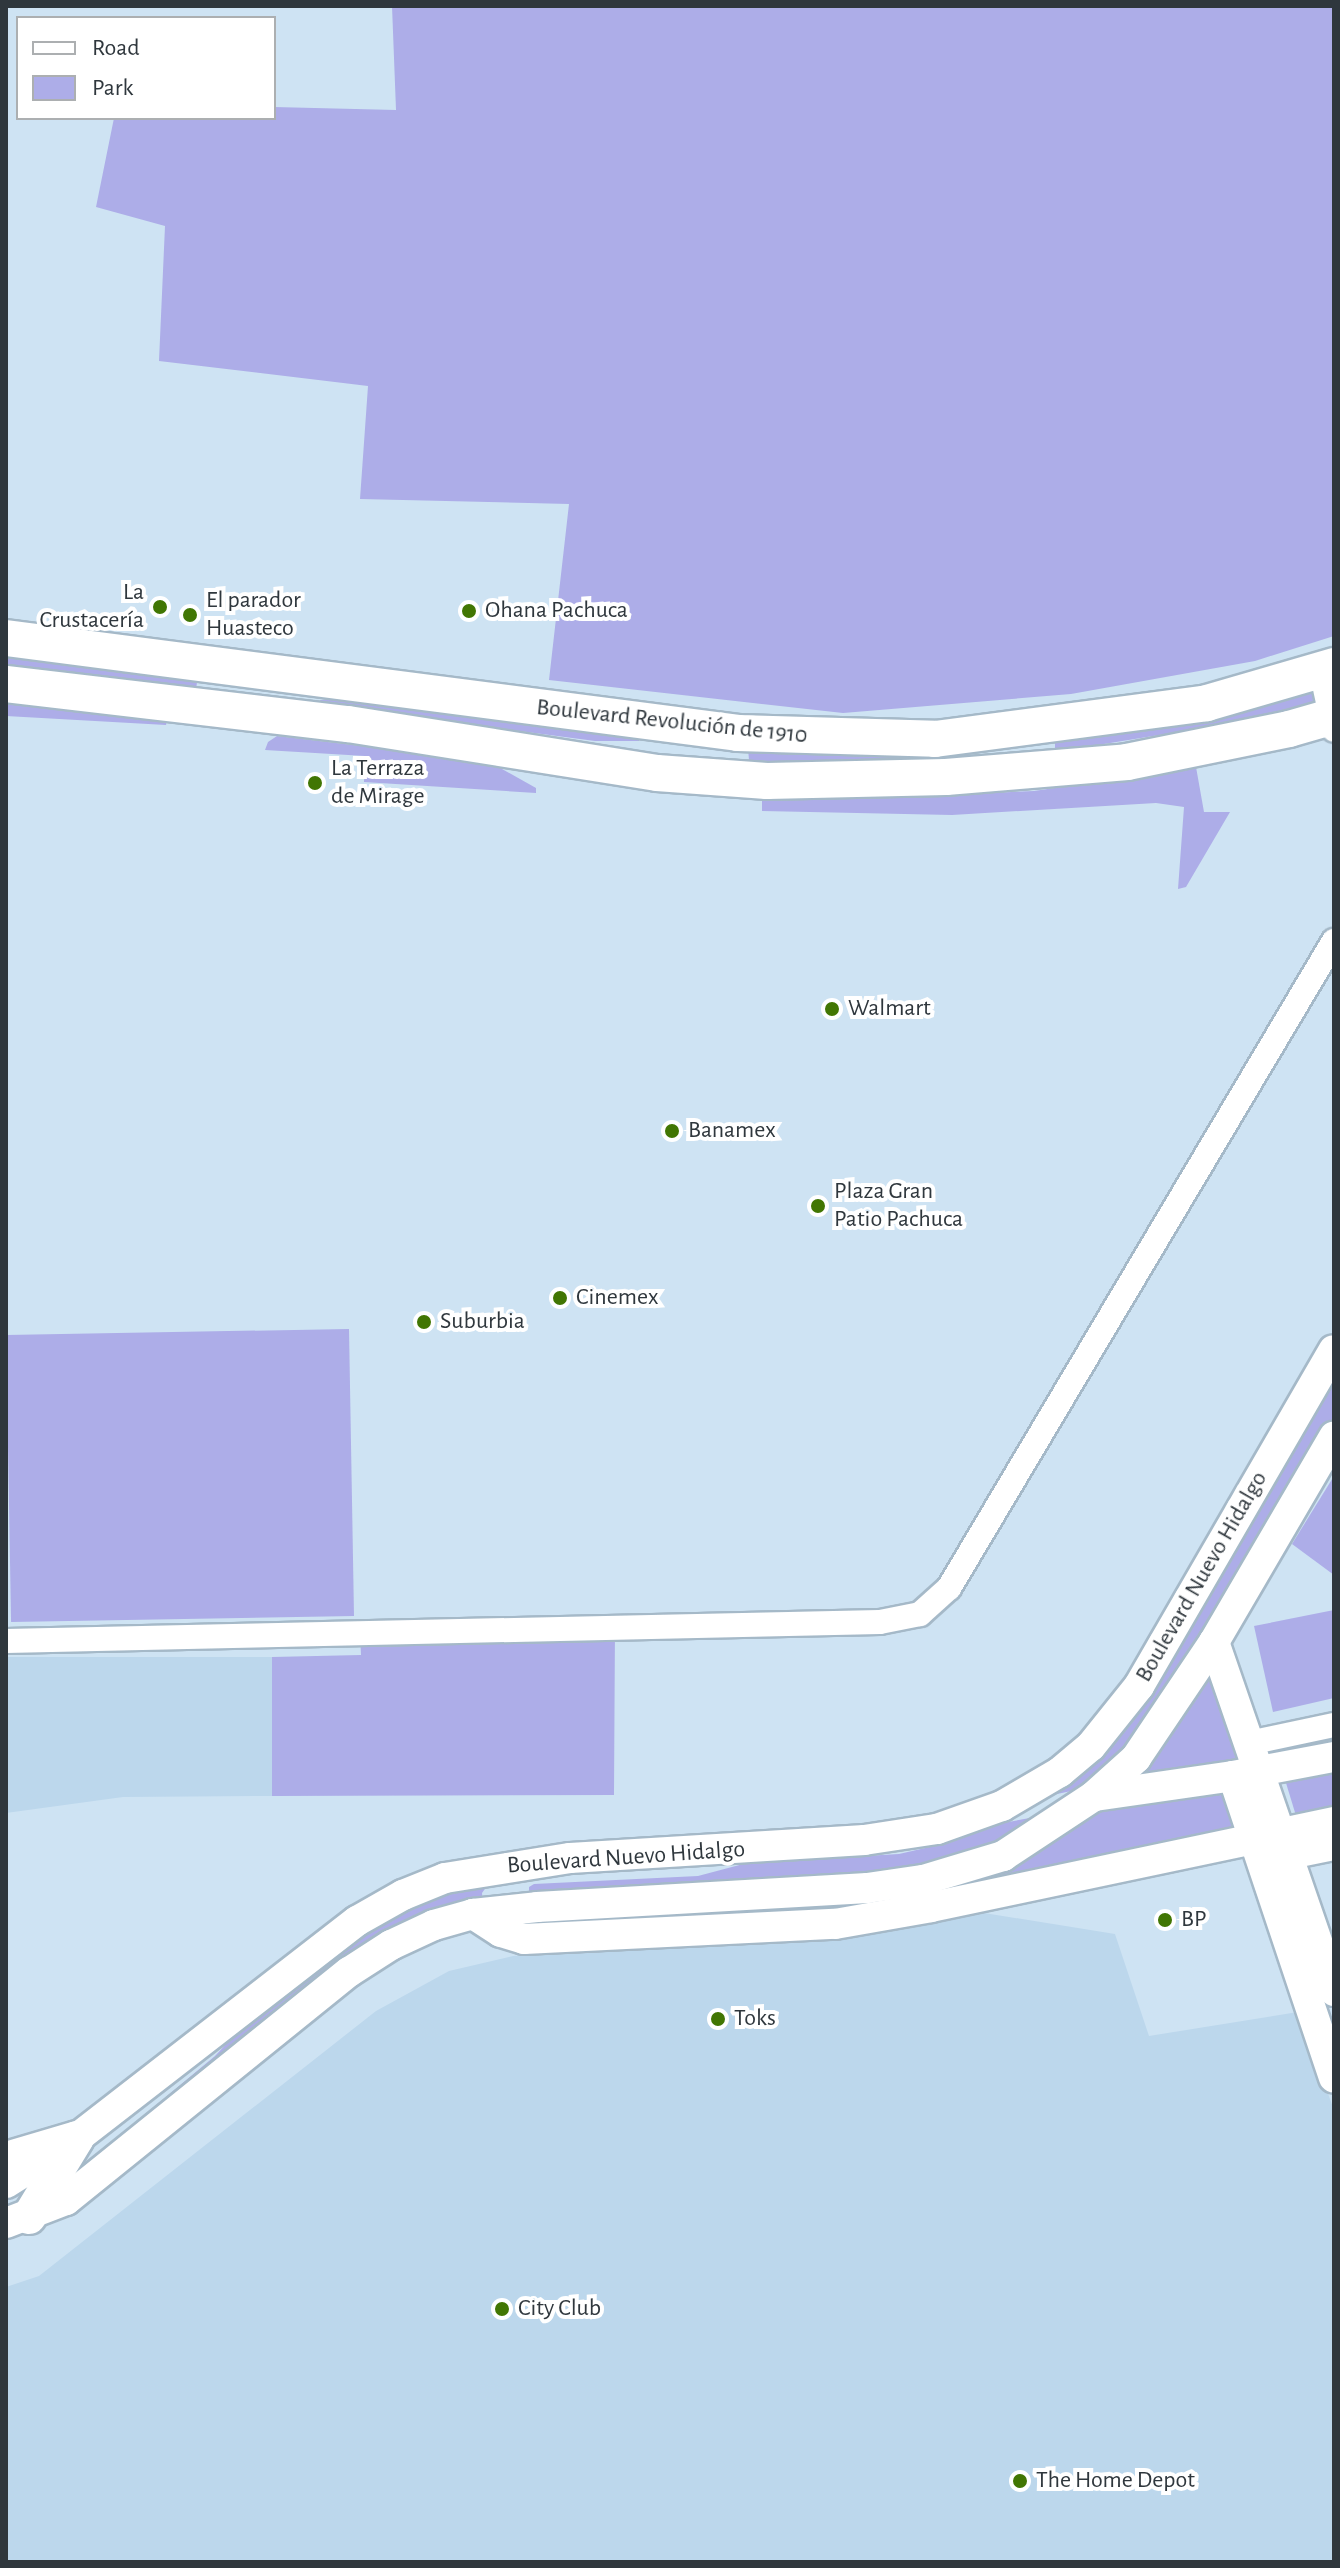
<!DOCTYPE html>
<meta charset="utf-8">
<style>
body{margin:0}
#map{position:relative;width:1340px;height:2568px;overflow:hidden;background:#cee3f3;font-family:"Alegreya Sans",sans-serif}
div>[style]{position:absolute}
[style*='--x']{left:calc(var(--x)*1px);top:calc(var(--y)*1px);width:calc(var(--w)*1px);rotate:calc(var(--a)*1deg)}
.built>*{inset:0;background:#bcd7ec}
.green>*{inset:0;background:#adade8;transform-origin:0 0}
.roads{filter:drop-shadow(2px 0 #a5b9c8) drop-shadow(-2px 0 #a5b9c8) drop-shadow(0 2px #a5b9c8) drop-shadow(0 -2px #a5b9c8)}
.minor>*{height:24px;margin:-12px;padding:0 12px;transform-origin:12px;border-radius:12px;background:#fff}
.tertiary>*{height:30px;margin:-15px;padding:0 15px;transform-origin:15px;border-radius:15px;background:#fff}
.secondary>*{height:34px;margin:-17px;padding:0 17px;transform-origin:17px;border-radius:17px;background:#fff}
.primary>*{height:36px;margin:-18px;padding:0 18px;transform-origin:18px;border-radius:18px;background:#fff}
.dots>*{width:22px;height:22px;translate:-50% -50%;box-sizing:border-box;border:4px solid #fff;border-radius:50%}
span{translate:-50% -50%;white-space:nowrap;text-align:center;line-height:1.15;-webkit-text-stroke:8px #fff;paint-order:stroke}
.poi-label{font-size:24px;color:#2f373d}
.right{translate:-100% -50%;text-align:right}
.left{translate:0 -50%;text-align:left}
.street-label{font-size:24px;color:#2f373d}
.frame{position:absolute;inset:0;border:8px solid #2f373d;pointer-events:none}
.legend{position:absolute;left:16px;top:16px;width:260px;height:104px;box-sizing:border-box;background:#fff;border:2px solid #acafb1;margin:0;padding:10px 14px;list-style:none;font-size:24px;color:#2f373d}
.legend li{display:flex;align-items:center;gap:16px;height:40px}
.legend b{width:40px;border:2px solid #acafb1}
</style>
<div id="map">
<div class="built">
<div style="clip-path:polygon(6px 1657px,272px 1657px,272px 1796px,123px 1797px,6px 1813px)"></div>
<div style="clip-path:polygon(978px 1912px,1115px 1934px,1149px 2036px,1298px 2012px,1334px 2110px,1334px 2562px,6px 2562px,6px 2287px,39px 2276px,376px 2011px,449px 1971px,513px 1956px,813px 1936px)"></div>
</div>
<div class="green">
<div style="clip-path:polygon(392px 6px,1334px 6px,1334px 636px,1255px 661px,1071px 694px,843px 713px,549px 680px,569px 504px,360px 499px,368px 386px,159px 361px,165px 226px,96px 207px,114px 118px,274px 118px,274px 107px,396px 110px)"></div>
<div style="left:6px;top:654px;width:193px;height:12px;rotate:7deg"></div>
<div style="clip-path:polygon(1308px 691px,1316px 693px,1317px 699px,1310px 704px,1196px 729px,1055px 752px,1055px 739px)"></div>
<div style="clip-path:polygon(362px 697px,639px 736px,639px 741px,595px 741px,321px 705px,320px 700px)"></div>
<div style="clip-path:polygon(6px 701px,167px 721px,166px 725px,6px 716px)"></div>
<div style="clip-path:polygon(277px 736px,488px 761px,536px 788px,536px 793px,364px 782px,365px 756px,265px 750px,268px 742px)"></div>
<div style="clip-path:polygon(748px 748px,912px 750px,912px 757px,837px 764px,790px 762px,749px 760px)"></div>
<div style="clip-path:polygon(1196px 767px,1204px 812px,1230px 812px,1186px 887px,1178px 889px,1184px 807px,1156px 803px,952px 815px,762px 811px,762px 795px,861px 798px,1034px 791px)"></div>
<div style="left:349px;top:1329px;width:287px;height:343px;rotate:89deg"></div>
<div style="clip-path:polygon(1334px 1372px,1334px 1416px,1183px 1675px,1146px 1730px,1090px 1787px,1043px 1797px,1082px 1768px)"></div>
<div style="clip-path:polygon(1334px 1476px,1334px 1575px,1292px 1544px)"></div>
<div style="clip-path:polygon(1334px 1610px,1334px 1698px,1273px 1712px,1254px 1626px)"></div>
<div style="clip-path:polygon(615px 1626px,614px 1795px,272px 1796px,272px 1657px,361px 1655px,360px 1633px)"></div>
<div style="clip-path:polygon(1213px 1666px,1245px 1763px,1126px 1782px,1168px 1740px)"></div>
<div style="clip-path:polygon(1334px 1773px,1334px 1812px,1297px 1819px,1286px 1783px)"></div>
<div style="clip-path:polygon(1213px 1789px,1224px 1795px,1237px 1832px,979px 1882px,979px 1876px,1103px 1804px)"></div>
<div style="clip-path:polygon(1057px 1813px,1013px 1839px,900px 1874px,529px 1894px,529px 1887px,534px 1884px,698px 1876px,747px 1863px,899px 1854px,947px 1843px,992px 1825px)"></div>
<div style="clip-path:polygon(492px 1879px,482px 1893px,483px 1904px,449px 1911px,93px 2165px,89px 2161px,215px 2056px,261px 2007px,400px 1906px)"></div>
<div style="clip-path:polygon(829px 1905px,820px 1911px,536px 1928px,533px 1918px)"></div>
</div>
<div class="roads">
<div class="minor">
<div style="--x:1321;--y:670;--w:61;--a:77.8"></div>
<div style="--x:6;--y:1641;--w:874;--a:-1.25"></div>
<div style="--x:880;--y:1622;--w:41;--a:-11.3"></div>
<div style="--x:920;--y:1614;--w:39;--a:-42"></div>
<div style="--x:949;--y:1588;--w:753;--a:-59.25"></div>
<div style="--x:1249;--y:1743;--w:87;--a:-12"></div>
<div style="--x:1273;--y:1849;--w:19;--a:25"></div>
<div style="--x:1290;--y:1857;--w:45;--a:-11.6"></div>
</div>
<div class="tertiary">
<div style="--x:1214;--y:1642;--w:369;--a:71"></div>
<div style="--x:1233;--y:1776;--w:318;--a:71.5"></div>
<div style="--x:1095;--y:1796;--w:139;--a:-8.2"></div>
<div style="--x:1233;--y:1776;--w:103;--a:-10.7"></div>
<div style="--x:473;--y:1914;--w:33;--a:33"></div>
<div style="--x:501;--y:1932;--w:24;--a:17"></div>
<div style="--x:524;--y:1939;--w:311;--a:-2.8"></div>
<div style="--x:835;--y:1924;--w:97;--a:-10"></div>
<div style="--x:931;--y:1907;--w:412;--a:-11.9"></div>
<div style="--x:6;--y:2183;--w:84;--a:-32.4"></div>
<div style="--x:77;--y:2138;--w:354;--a:-37.8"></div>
<div style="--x:357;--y:1921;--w:53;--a:-29.5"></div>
<div style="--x:403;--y:1895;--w:45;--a:-22"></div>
<div style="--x:445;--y:1878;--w:127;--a:-9.1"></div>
<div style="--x:570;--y:1858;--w:295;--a:-3.5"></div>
<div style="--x:864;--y:1840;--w:74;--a:-8.6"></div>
<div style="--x:937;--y:1829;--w:69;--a:-19.5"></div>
<div style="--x:1002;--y:1806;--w:67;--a:-30.4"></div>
<div style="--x:1060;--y:1772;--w:40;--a:-40"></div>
<div style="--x:1091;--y:1746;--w:77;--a:-51.3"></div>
<div style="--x:1139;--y:1686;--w:388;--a:-59.9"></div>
<div style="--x:6;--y:2223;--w:64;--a:-21"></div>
<div style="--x:66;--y:2200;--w:363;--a:-38.9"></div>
<div style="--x:349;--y:1972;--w:50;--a:-32.7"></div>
<div style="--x:391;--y:1945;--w:47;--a:-24.9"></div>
<div style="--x:434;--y:1925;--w:41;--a:-15.8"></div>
<div style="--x:473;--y:1914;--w:64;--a:-6.2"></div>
<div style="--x:537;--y:1907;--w:331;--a:-3.3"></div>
<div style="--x:867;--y:1888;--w:57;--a:-8.1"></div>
<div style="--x:923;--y:1880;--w:84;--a:-16.7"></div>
<div style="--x:1003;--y:1856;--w:109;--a:-33.4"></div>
<div style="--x:1094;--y:1796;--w:57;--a:-42.1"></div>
<div style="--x:1136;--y:1758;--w:140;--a:-56.1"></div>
<div style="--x:1214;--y:1642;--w:238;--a:-59.7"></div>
</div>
<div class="secondary">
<div style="--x:6;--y:2159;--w:74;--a:-16.5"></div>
<div style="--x:29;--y:2217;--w:92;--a:-58.7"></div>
</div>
<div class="primary">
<div style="--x:6;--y:638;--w:738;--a:7.39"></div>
<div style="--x:738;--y:733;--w:197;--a:1.7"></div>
<div style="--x:935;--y:739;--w:274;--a:-7.5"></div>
<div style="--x:1207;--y:703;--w:132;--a:-16.2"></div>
<div style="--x:6;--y:684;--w:344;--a:6.7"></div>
<div style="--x:348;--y:724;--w:313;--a:9"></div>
<div style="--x:657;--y:773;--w:110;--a:4.2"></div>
<div style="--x:767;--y:781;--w:179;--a:-1.3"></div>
<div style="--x:946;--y:777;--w:182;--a:-4.7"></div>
<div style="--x:1127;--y:762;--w:165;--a:-11.5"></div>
<div style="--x:1289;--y:729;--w:47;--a:-16.1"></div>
</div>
</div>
<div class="dots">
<div style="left:160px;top:607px;background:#417603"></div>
<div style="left:469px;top:611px;background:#417603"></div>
<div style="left:190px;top:615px;background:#417603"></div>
<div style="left:315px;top:783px;background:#417603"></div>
<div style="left:832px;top:1009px;background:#417603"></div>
<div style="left:672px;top:1131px;background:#417603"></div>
<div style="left:818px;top:1206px;background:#417603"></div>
<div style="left:560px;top:1298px;background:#417603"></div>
<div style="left:424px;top:1322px;background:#417603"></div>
<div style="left:1165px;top:1920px;background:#417603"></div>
<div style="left:718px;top:2019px;background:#417603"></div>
<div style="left:502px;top:2309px;background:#417603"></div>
<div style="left:1020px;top:2481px;background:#417603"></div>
</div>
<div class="poi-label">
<span class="right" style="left:144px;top:607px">La<br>Crustacería</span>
<span class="left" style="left:206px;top:615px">El parador<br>Huasteco</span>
<span class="left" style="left:485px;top:611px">Ohana Pachuca</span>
<span class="left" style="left:331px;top:783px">La Terraza<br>de Mirage</span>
<span class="left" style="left:848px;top:1009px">Walmart</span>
<span class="left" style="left:688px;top:1131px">Banamex</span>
<span class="left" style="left:834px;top:1206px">Plaza Gran<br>Patio Pachuca</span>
<span class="left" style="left:576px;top:1298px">Cinemex</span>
<span class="left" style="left:440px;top:1322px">Suburbia</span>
<span class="left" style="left:1181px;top:1920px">BP</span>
<span class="left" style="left:734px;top:2019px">Toks</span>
<span class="left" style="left:518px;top:2309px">City Club</span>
<span class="left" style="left:1036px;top:2481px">The Home Depot</span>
</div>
<div class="street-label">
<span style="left:672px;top:722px;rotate:6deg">Boulevard Revolución de 1910</span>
<span style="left:1202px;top:1577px;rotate:-60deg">Boulevard Nuevo Hidalgo</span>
<span style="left:626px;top:1858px;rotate:-4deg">Boulevard Nuevo Hidalgo</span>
</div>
<div class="frame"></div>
<ul class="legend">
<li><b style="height:10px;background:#fff"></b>Road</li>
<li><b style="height:22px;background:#adade8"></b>Park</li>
</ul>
</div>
